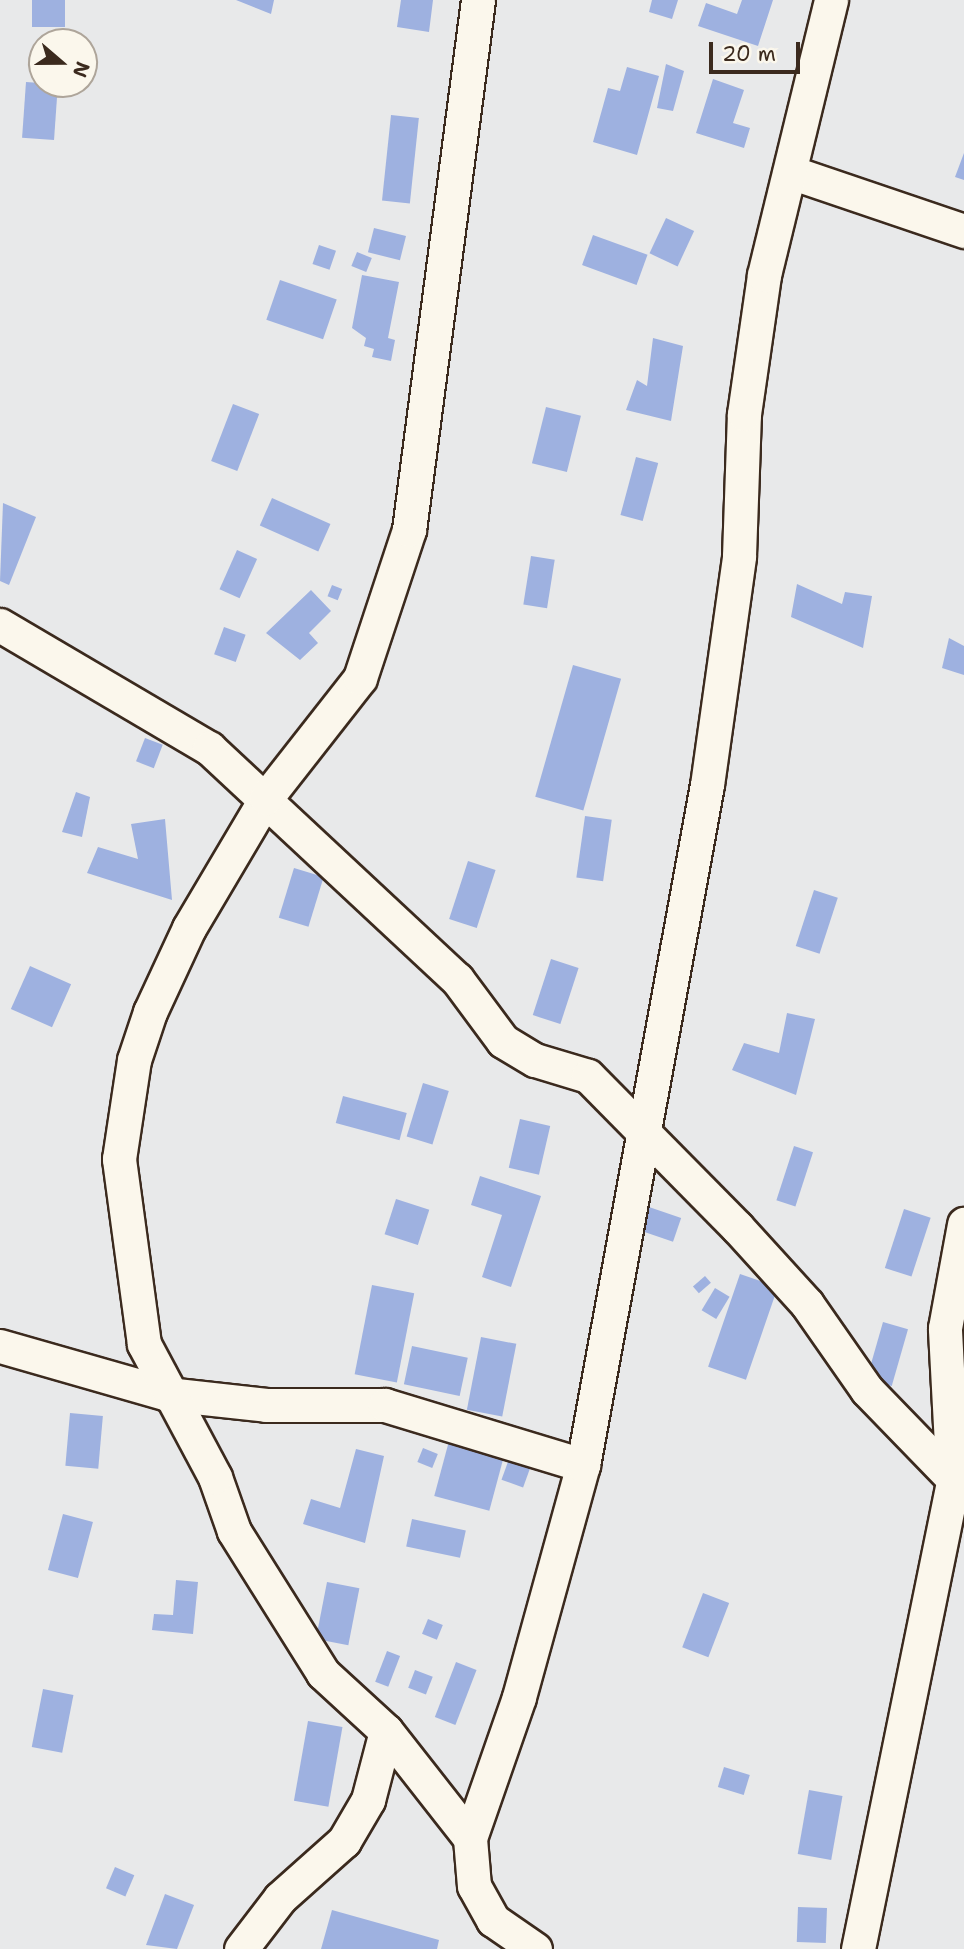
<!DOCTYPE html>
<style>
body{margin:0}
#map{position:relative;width:964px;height:1949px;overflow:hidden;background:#e8e9ea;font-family:"Shantell Sans",sans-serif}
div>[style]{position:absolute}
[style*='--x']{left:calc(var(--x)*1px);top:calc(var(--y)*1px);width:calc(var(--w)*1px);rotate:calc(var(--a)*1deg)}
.building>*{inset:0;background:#9eb1e0;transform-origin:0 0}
.roads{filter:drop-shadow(2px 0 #3b2a1e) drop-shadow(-2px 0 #3b2a1e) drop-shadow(0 2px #3b2a1e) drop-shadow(0 -2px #3b2a1e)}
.minor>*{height:33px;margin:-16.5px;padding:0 16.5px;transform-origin:16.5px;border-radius:16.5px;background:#fbf7ec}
span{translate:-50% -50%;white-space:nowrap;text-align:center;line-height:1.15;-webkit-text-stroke:5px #fbf7ec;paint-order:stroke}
.north{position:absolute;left:28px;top:28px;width:70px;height:70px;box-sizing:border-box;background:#fbf7ec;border:2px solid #aea59a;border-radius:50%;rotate:110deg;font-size:19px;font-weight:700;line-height:28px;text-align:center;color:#3b2a1e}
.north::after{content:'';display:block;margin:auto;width:24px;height:32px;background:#3b2a1e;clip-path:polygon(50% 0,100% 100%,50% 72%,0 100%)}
.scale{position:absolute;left:709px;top:42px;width:91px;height:32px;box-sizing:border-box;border:4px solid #3b2a1e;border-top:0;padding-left:9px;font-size:21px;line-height:24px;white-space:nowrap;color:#3b2a1e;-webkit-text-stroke:5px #fbf7ec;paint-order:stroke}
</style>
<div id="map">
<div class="building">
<div style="left:32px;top:0;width:33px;height:27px"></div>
<div style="clip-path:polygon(236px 0,274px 0,271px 14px)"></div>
<div style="clip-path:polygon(401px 0,433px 0,429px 32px,397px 27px)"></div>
<div style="clip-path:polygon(652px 0,678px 0,672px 19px,649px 12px)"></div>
<div style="clip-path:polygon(742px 0,773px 0,758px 46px,698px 26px,706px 3px,737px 14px)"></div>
<div style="clip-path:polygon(666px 64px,684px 71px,673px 111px,657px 108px)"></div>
<div style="clip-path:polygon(627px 67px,659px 76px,637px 155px,593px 142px,608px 88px,620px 91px)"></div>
<div style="clip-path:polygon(713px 79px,744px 90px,733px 123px,750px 128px,744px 148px,696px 133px)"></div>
<div style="left:26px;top:82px;width:32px;height:56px;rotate:4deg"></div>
<div style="left:391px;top:115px;width:28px;height:86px;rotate:6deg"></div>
<div style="clip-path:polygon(964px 153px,964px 180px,955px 177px)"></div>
<div style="left:666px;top:218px;width:31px;height:39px;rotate:25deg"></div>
<div style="left:374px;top:228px;width:33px;height:25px;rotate:14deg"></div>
<div style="left:593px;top:235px;width:58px;height:32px;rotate:20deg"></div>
<div style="left:319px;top:245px;width:18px;height:20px;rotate:19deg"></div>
<div style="left:357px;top:252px;width:16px;height:15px;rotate:22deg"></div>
<div style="clip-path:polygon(362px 275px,399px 282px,388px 338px,395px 340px,391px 361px,372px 357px,374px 349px,364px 346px,366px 338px,352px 328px)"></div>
<div style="left:280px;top:280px;width:60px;height:42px;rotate:19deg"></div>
<div style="clip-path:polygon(653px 338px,683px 346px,671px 421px,626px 410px,637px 380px,647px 386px)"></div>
<div style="left:233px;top:404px;width:28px;height:61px;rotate:21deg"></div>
<div style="left:546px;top:407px;width:36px;height:58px;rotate:14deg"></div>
<div style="left:636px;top:457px;width:23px;height:60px;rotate:15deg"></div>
<div style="left:272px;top:498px;width:64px;height:30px;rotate:24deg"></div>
<div style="clip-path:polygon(3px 503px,36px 517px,9px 585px,0 581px)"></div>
<div style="left:237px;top:550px;width:22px;height:43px;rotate:24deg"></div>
<div style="left:531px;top:556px;width:24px;height:49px;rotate:9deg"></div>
<div style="clip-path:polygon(797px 584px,842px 604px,845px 592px,872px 596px,863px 648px,791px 617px)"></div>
<div style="left:332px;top:585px;width:11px;height:12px;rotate:22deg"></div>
<div style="clip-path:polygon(311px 590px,331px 611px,309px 633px,318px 643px,300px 660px,266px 633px)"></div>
<div style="left:224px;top:627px;width:23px;height:29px;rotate:20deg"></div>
<div style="clip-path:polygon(949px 638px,964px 646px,964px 675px,942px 668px)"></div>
<div style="left:573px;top:665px;width:50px;height:137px;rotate:16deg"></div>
<div style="left:145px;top:738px;width:19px;height:25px;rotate:21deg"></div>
<div style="clip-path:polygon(76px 792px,90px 797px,82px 837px,62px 832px)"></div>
<div style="left:585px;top:816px;width:27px;height:62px;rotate:8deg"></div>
<div style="clip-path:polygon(165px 819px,172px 900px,87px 873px,98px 847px,138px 859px,131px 824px)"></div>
<div style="left:468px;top:861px;width:29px;height:61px;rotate:18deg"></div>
<div style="left:294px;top:868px;width:31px;height:52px;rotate:17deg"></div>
<div style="left:814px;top:890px;width:25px;height:59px;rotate:18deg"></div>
<div style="left:551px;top:959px;width:29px;height:59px;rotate:18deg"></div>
<div style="left:30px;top:966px;width:45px;height:47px;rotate:24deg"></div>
<div style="clip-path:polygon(787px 1013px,815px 1019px,796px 1095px,732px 1070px,744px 1043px,779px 1053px)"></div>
<div style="left:423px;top:1083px;width:27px;height:56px;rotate:17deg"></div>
<div style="left:343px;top:1096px;width:66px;height:28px;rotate:15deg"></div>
<div style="left:520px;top:1119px;width:31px;height:50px;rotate:13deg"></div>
<div style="left:794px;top:1146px;width:20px;height:57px;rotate:18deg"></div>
<div style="clip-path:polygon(480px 1176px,541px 1196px,511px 1287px,482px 1277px,502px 1215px,471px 1205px)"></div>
<div style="left:396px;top:1199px;width:35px;height:37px;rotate:18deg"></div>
<div style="left:649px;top:1207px;width:34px;height:25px;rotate:19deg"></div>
<div style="left:904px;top:1209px;width:28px;height:62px;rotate:18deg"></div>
<div style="left:740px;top:1274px;width:40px;height:98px;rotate:19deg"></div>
<div style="left:705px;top:1276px;width:9px;height:16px;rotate:49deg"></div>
<div style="left:372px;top:1285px;width:43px;height:91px;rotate:11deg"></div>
<div style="left:715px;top:1288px;width:17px;height:26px;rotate:31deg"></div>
<div style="left:883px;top:1322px;width:26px;height:59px;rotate:16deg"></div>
<div style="left:481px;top:1337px;width:36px;height:74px;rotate:11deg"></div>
<div style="left:412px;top:1346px;width:57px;height:39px;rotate:12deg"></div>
<div style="left:70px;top:1413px;width:33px;height:53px;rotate:5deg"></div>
<div style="left:449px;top:1441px;width:57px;height:57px;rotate:15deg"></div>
<div style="left:423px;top:1448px;width:16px;height:15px;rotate:22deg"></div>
<div style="clip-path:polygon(356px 1449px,384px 1456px,365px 1543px,303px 1524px,311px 1499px,340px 1508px)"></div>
<div style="left:509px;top:1459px;width:23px;height:22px;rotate:20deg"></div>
<div style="left:63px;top:1514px;width:31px;height:58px;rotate:15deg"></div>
<div style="left:412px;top:1519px;width:55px;height:28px;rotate:12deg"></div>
<div style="clip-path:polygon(176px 1580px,198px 1582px,193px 1634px,152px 1630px,154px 1614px,173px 1615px)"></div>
<div style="left:327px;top:1582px;width:33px;height:58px;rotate:11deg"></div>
<div style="left:703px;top:1593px;width:28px;height:58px;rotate:21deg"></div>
<div style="left:428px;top:1619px;width:16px;height:16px;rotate:22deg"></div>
<div style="left:387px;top:1651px;width:14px;height:33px;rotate:21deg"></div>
<div style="left:456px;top:1662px;width:22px;height:59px;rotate:21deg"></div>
<div style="left:415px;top:1670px;width:19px;height:19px;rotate:21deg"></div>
<div style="left:43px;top:1689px;width:31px;height:59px;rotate:11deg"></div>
<div style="left:308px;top:1721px;width:35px;height:81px;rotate:10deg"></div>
<div style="left:724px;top:1767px;width:27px;height:21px;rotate:17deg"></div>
<div style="left:809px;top:1790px;width:34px;height:65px;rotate:10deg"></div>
<div style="left:115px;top:1867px;width:21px;height:23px;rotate:23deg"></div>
<div style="clip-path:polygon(165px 1894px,194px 1905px,177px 1949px,146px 1945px)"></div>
<div style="left:798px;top:1907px;width:29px;height:35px;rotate:2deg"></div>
<div style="clip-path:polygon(332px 1910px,439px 1940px,437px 1949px,321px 1949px)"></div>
</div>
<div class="roads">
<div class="minor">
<div style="--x:790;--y:172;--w:184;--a:18.7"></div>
<div style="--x:0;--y:625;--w:243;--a:30.5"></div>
<div style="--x:209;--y:748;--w:339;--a:43"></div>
<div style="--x:457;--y:979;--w:77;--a:53.4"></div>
<div style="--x:503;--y:1041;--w:37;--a:31"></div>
<div style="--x:535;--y:1060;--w:55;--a:16.8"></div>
<div style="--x:588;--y:1076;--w:212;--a:45.4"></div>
<div style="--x:737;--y:1227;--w:104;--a:47.7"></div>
<div style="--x:807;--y:1304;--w:105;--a:55.1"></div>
<div style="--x:867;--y:1390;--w:139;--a:45.9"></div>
<div style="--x:0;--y:1346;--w:174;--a:16"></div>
<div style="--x:167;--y:1394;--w:100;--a:6.3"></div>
<div style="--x:266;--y:1405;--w:119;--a:0"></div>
<div style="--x:385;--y:1405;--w:207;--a:16.9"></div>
<div style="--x:470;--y:1838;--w:136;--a:-128.1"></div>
<div style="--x:386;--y:1731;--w:86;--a:-137.4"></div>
<div style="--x:323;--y:1673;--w:168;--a:-122.1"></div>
<div style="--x:234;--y:1531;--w:57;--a:-109.4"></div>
<div style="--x:215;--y:1477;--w:151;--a:-118.1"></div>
<div style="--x:144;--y:1344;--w:187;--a:-97.7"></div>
<div style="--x:119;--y:1159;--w:100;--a:-81.4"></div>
<div style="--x:134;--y:1060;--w:51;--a:-71.6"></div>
<div style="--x:150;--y:1012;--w:93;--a:-65.1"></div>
<div style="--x:189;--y:928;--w:151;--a:-59.4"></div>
<div style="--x:266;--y:798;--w:152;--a:-51.9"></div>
<div style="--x:360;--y:678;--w:156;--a:-71.7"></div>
<div style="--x:409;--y:530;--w:534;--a:-82.58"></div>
<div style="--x:241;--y:1949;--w:64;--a:-52.6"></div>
<div style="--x:280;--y:1898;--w:86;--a:-41.7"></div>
<div style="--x:344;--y:1841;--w:48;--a:-59.7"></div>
<div style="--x:368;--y:1800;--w:71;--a:-75.4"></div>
<div style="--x:535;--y:1949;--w:51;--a:-145.4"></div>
<div style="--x:493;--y:1920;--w:39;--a:-119"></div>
<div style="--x:474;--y:1886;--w:48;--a:-94.8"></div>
<div style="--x:470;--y:1838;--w:149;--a:-70.8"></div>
<div style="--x:519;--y:1697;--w:241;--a:-74.6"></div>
<div style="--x:583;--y:1465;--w:691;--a:-79.67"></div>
<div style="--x:707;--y:785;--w:231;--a:-82"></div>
<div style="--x:739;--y:556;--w:142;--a:-88"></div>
<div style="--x:744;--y:414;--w:140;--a:-81.8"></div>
<div style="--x:764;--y:275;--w:283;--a:-76.3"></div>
<div style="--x:858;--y:1949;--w:476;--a:-78.5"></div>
<div style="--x:953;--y:1483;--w:155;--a:-93"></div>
<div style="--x:945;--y:1328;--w:106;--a:-79.6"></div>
</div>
</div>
<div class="north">N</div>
<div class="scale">20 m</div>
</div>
